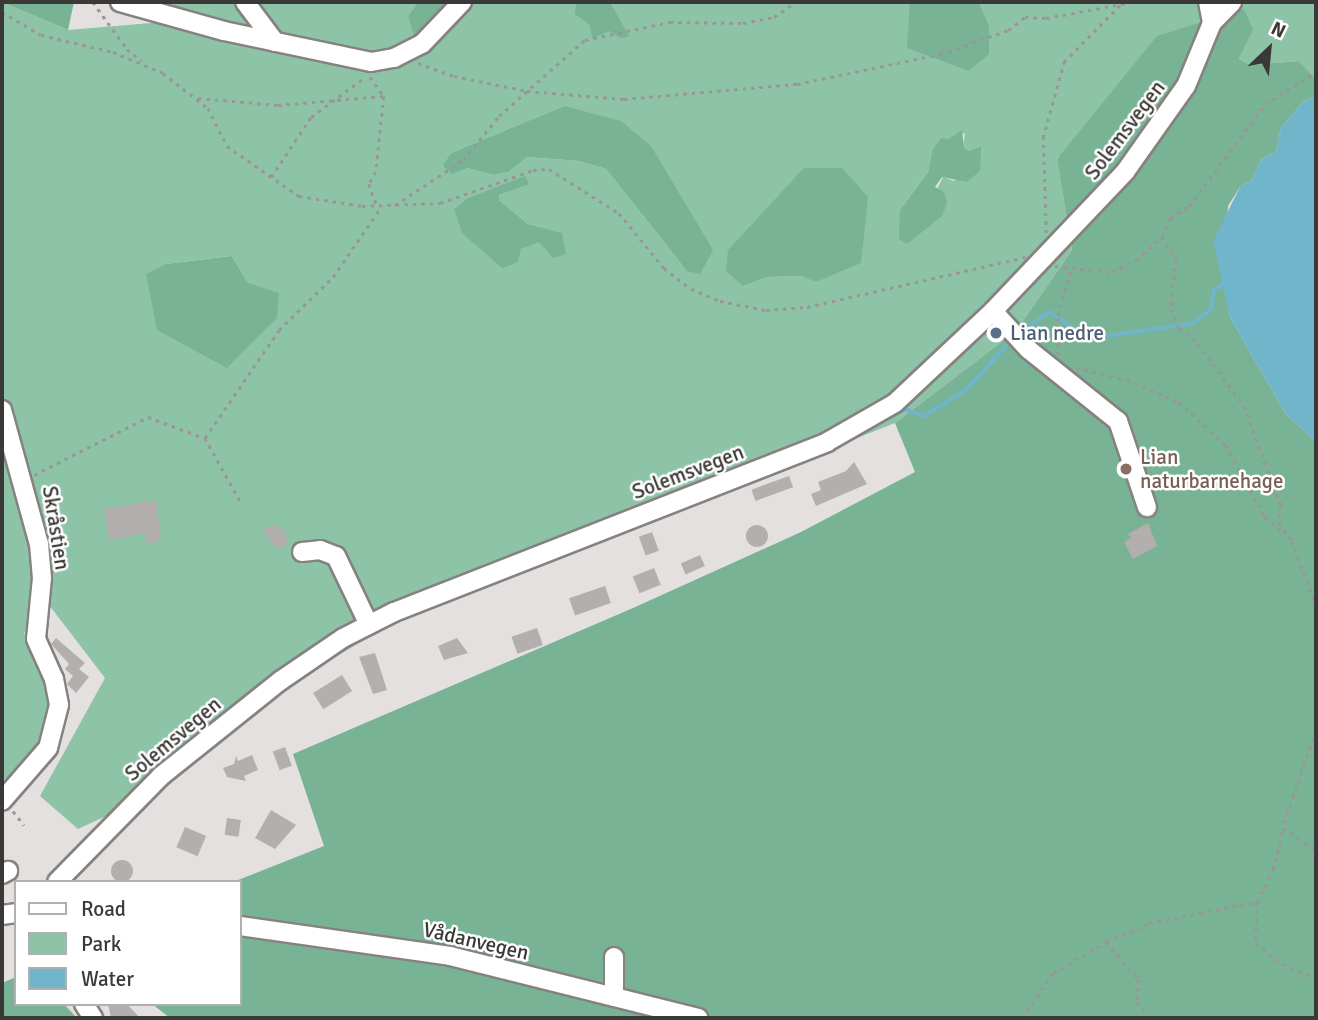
<!DOCTYPE html>
<meta charset="utf-8">
<style>
body{margin:0}
#map{position:relative;width:1318px;height:1020px;overflow:hidden;background:#e4e0df;font-family:Signika,sans-serif}
div>[style]{position:absolute}
[style*='--x']{left:calc(var(--x)*1px);top:calc(var(--y)*1px);width:calc(var(--w)*1px);rotate:calc(var(--a)*1deg)}
.green>*{inset:0;background:#8dc3a7}
.forest>*{inset:0;background:#78b396}
.water>*{inset:0;background:#70b5c9}
.stream>*{height:3.5px;margin:-1.75px;padding:0 1.75px;transform-origin:1.75px;border-radius:1.75px;background:#70b5c9}
.building>*{inset:0;background:#b3afae;transform-origin:0 0}
.round{border-radius:50%}
.path>*{height:2.5px;margin-top:-1.25px;transform-origin:0;background:repeating-linear-gradient(90deg,#999695 0 3.5px,transparent 0 8.5px)}
.roads{filter:drop-shadow(2px 0 #858280) drop-shadow(-2px 0 #858280) drop-shadow(0 2px #858280) drop-shadow(0 -2px #858280)}
.minor>*{height:18px;margin:-9px;padding:0 9px;transform-origin:9px;border-radius:9px;background:#fff}
.dots>*{width:19px;height:19px;translate:-50% -50%;box-sizing:border-box;border:4px solid #fff;border-radius:50%}
span{translate:-50% -50%;white-space:nowrap;text-align:center;line-height:1.15;-webkit-text-stroke:5px #fff;paint-order:stroke}
.street-label{font-size:21px;color:#3a3938}
.service-label{font-size:21px;color:#4e5e75}
.left{translate:0 -50%;text-align:left}
.education-label{font-size:21px;color:#785e54}
.frame{position:absolute;inset:0;border:4px solid #3a3938;pointer-events:none}
.legend{position:absolute;left:14px;top:880px;width:228px;height:126px;box-sizing:border-box;background:#fff;border:2px solid #b0b0af;margin:0;padding:9px 12px;list-style:none;font-size:21px;color:#3a3938}
.legend li{display:flex;align-items:center;gap:14px;height:35px}
.legend b{width:35px;border:2px solid #b0b0af}
.north{position:absolute;left:1234px;top:14px;width:70px;height:70px;-webkit-text-stroke:5px #fff;paint-order:stroke;rotate:26deg;font-size:19px;font-weight:700;line-height:28px;text-align:center;color:#3a3938}
.north::after{content:'';display:block;margin:auto;width:24px;height:32px;background:#3a3938;clip-path:polygon(50% 0,100% 100%,50% 72%,0 100%)}
</style>
<div id="map">
<div class="green">
<div style="clip-path:polygon(evenodd,2px 2px,68px 30px,163px 22px,174px 2px,418px 2px,408px 16px,414px 38px,451px 2px,910px 2px,989px 25px,979px 2px,1316px 2px,1316px 79px,1297px 61px,1250px 65px,1239px 59px,1252px 29px,1057px 158px,1072px 250px,1016px 331px,895px 423px,394px 622px,290px 684px,156px 793px,78px 829px,40px 796px,105px 678px,46px 601px,24px 633px,54px 702px,19px 787px,2px 778px,2px 2px,564px 106px,687px 271px,606px 169px,579px 161px,527px 157px,509px 172px,494px 175px,467px 168px,451px 153px,564px 106px,2px 2px,965px 133px,963px 148px,969px 151px,981px 146px,954px 181px,943px 177px,936px 191px,900px 210px,928px 172px,932px 151px,965px 133px,2px 2px,528px 184px,499px 195px,499px 200px,528px 224px,561px 233px,520px 249px,462px 233px,455px 208px,466px 199px,528px 184px,2px 2px,868px 197px,802px 276px,767px 277px,743px 286px,868px 197px,2px 2px,230px 256px,248px 283px,166px 264px,230px 256px)"></div>
</div>
<div class="forest">
<div style="clip-path:polygon(2px 2px,74px 2px,68px 30px)"></div>
<div style="clip-path:polygon(418px 2px,451px 2px,414px 38px,408px 16px)"></div>
<div style="clip-path:polygon(576px 2px,610px 2px,629px 36px,621px 38px,609px 31px,592px 39px,590px 25px,575px 14px)"></div>
<div style="clip-path:polygon(910px 2px,979px 2px,989px 25px,989px 54px,969px 71px,907px 48px)"></div>
<div style="clip-path:polygon(1244px 9px,1253px 29px,1239px 59px,1250px 65px,1298px 61px,1316px 79px,1316px 97px,1304px 101px,1281px 128px,1276px 151px,1261px 160px,1252px 180px,1240px 187px,1228px 206px,1224px 284px,1230px 317px,1285px 413px,1316px 442px,1316px 1018px,170px 1018px,152px 1004px,240px 1004px,240px 882px,233px 882px,324px 846px,293px 754px,633px 608px,801px 532px,915px 472px,895px 423px,1016px 331px,1072px 250px,1057px 159px,1157px 36px)"></div>
<div style="clip-path:polygon(564px 106px,621px 121px,651px 146px,713px 250px,700px 274px,687px 271px,606px 169px,579px 161px,527px 157px,509px 172px,494px 175px,467px 168px,452px 174px,443px 166px,451px 153px)"></div>
<div style="clip-path:polygon(962px 130px,964px 148px,969px 151px,981px 146px,980px 171px,967px 182px,942px 177px,935px 187px,944px 192px,947px 203px,942px 216px,907px 244px,899px 239px,900px 210px,928px 172px,932px 151px,941px 138px,949px 139px)"></div>
<div style="clip-path:polygon(804px 168px,842px 168px,868px 197px,861px 263px,816px 282px,802px 276px,767px 277px,743px 286px,726px 271px,728px 250px)"></div>
<div style="clip-path:polygon(525px 176px,529px 184px,499px 195px,499px 200px,528px 224px,562px 233px,566px 254px,553px 258px,539px 242px,521px 249px,518px 262px,502px 268px,462px 233px,454px 209px,466px 199px)"></div>
<div style="clip-path:polygon(231px 256px,248px 283px,279px 293px,277px 318px,227px 368px,157px 330px,146px 274px,166px 264px)"></div>
<div style="clip-path:polygon(16px 977px,16px 1004px,64px 1004px,77px 1018px,2px 1018px,2px 983px)"></div>
</div>
<div class="water">
<div style="clip-path:polygon(1316px 97px,1316px 442px,1285px 413px,1230px 317px,1213px 241px,1240px 187px,1252px 180px,1261px 160px,1276px 151px,1281px 128px,1304px 101px)"></div>
</div>
<div class="stream">
<div style="--x:1022;--y:332;--w:34;--a:-36"></div>
<div style="--x:1050;--y:312;--w:47;--a:35.4"></div>
<div style="--x:1088;--y:339;--w:107;--a:-8.6"></div>
<div style="--x:1194;--y:323;--w:22;--a:-39"></div>
<div style="--x:1211;--y:309;--w:19;--a:-81"></div>
<div style="--x:1214;--y:290;--w:12;--a:-31"></div>
<div style="--x:885;--y:420;--w:23;--a:-29"></div>
<div style="--x:905;--y:409;--w:20;--a:20"></div>
<div style="--x:924;--y:416;--w:48;--a:-31.4"></div>
<div style="--x:965;--y:391;--w:68;--a:-47.4"></div>
</div>
<div class="building">
<div style="clip-path:polygon(854px 462px,867px 484px,816px 506px,811px 494px,821px 490px,818px 482px,846px 471px)"></div>
<div style="left:789px;top:476px;width:12px;height:40px;rotate:70deg"></div>
<div style="clip-path:polygon(156px 500px,161px 541px,147px 543px,145px 533px,109px 540px,104px 509px)"></div>
<div style="clip-path:polygon(1148px 523px,1157px 546px,1133px 559px,1124px 542px,1131px 538px,1128px 534px)"></div>
<div style="clip-path:polygon(276px 524px,278px 529px,283px 528px,289px 544px,276px 549px,262px 529px)"></div>
<div class="round" style="left:746px;top:525px;width:22px;height:22px"></div>
<div style="left:652px;top:532px;width:20px;height:14px;rotate:70deg"></div>
<div style="left:700px;top:555px;width:12px;height:21px;rotate:66deg"></div>
<div style="left:654px;top:568px;width:18px;height:23px;rotate:68deg"></div>
<div style="left:605px;top:586px;width:18px;height:38px;rotate:71deg"></div>
<div style="left:537px;top:628px;width:18px;height:27px;rotate:71deg"></div>
<div style="clip-path:polygon(56px 638px,85px 663px,79px 669px,89px 677px,76px 693px,67px 684px,73px 676px,65px 669px,69px 664px,51px 644px)"></div>
<div style="clip-path:polygon(457px 638px,468px 653px,444px 660px,438px 646px)"></div>
<div style="clip-path:polygon(375px 653px,387px 690px,373px 694px,359px 657px)"></div>
<div style="left:342px;top:675px;width:19px;height:34px;rotate:58deg"></div>
<div style="left:285px;top:747px;width:20px;height:13px;rotate:70deg"></div>
<div style="clip-path:polygon(252px 755px,258px 770px,244px 776px,246px 781px,227px 777px,223px 768px,234px 764px,236px 756px,238px 761px)"></div>
<div style="clip-path:polygon(271px 810px,296px 825px,275px 849px,255px 838px)"></div>
<div style="left:227px;top:818px;width:14px;height:17px;rotate:8deg"></div>
<div style="left:185px;top:827px;width:23px;height:22px;rotate:23deg"></div>
<div class="round" style="left:111px;top:860px;width:22px;height:22px"></div>
<div style="clip-path:polygon(108px 1004px,127px 1004px,140px 1018px,111px 1018px)"></div>
</div>
<div class="path">
<div style="--x:93;--y:2;--w:58;--a:54.1"></div>
<div style="--x:127;--y:49;--w:19;--a:39"></div>
<div style="--x:2;--y:12;--w:45;--a:30.5"></div>
<div style="--x:41;--y:35;--w:74;--a:13.3"></div>
<div style="--x:113;--y:52;--w:54;--a:22.8"></div>
<div style="--x:163;--y:73;--w:57;--a:37.9"></div>
<div style="--x:208;--y:108;--w:42;--a:63.4"></div>
<div style="--x:227;--y:146;--w:88;--a:34.8"></div>
<div style="--x:299;--y:196;--w:64;--a:9"></div>
<div style="--x:362;--y:206;--w:78;--a:-2.2"></div>
<div style="--x:440;--y:203;--w:99;--a:-19.5"></div>
<div style="--x:533;--y:170;--w:16;--a:-4"></div>
<div style="--x:549;--y:169;--w:83;--a:32.2"></div>
<div style="--x:619;--y:213;--w:71;--a:50.7"></div>
<div style="--x:664;--y:268;--w:34;--a:38"></div>
<div style="--x:691;--y:289;--w:31;--a:22"></div>
<div style="--x:720;--y:301;--w:47;--a:11.1"></div>
<div style="--x:766;--y:310;--w:41;--a:-4.2"></div>
<div style="--x:807;--y:307;--w:224;--a:-12.9"></div>
<div style="--x:418;--y:63;--w:38;--a:20"></div>
<div style="--x:454;--y:76;--w:75;--a:11.6"></div>
<div style="--x:527;--y:91;--w:97;--a:4.7"></div>
<div style="--x:624;--y:99;--w:174;--a:-5"></div>
<div style="--x:797;--y:84;--w:146;--a:-11.8"></div>
<div style="--x:940;--y:54;--w:72;--a:-19.4"></div>
<div style="--x:1008;--y:30;--w:21;--a:-37"></div>
<div style="--x:1025;--y:17;--w:21;--a:3"></div>
<div style="--x:1046;--y:18;--w:87;--a:-10.5"></div>
<div style="--x:370;--y:77;--w:24;--a:54"></div>
<div style="--x:384;--y:96;--w:76;--a:96"></div>
<div style="--x:376;--y:172;--w:14;--a:120"></div>
<div style="--x:369;--y:184;--w:23;--a:70"></div>
<div style="--x:198;--y:98;--w:80;--a:5"></div>
<div style="--x:278;--y:105;--w:106;--a:-4.9"></div>
<div style="--x:271;--y:177;--w:72;--a:-56.3"></div>
<div style="--x:311;--y:117;--w:67;--a:-36.5"></div>
<div style="--x:395;--y:205;--w:82;--a:-33.5"></div>
<div style="--x:463;--y:160;--w:57;--a:-50.7"></div>
<div style="--x:499;--y:116;--w:115;--a:-41.5"></div>
<div style="--x:585;--y:40;--w:87;--a:-12"></div>
<div style="--x:670;--y:22;--w:73;--a:0.8"></div>
<div style="--x:743;--y:23;--w:32;--a:-11"></div>
<div style="--x:774;--y:17;--w:27;--a:-34"></div>
<div style="--x:1046;--y:233;--w:95;--a:-91.8"></div>
<div style="--x:1043;--y:138;--w:79;--a:-74.6"></div>
<div style="--x:1064;--y:62;--w:84;--a:-45.5"></div>
<div style="--x:1162;--y:237;--w:26;--a:58"></div>
<div style="--x:1176;--y:259;--w:50;--a:95.7"></div>
<div style="--x:1171;--y:309;--w:21;--a:67"></div>
<div style="--x:1179;--y:328;--w:25;--a:40"></div>
<div style="--x:1198;--y:344;--w:77;--a:53.4"></div>
<div style="--x:1244;--y:406;--w:106;--a:69.5"></div>
<div style="--x:1281;--y:505;--w:18;--a:96"></div>
<div style="--x:1279;--y:523;--w:22;--a:54"></div>
<div style="--x:1292;--y:541;--w:69;--a:69.7"></div>
<div style="--x:1055;--y:266;--w:57;--a:6"></div>
<div style="--x:1112;--y:272;--w:27;--a:-27"></div>
<div style="--x:1136;--y:260;--w:35;--a:-41"></div>
<div style="--x:1162;--y:237;--w:21;--a:-67"></div>
<div style="--x:1170;--y:218;--w:22;--a:-32"></div>
<div style="--x:1189;--y:206;--w:127;--a:-53.3"></div>
<div style="--x:1265;--y:104;--w:60;--a:-32.1"></div>
<div style="--x:1058;--y:355;--w:39;--a:-90"></div>
<div style="--x:1058;--y:316;--w:48;--a:-75.4"></div>
<div style="--x:1076;--y:368;--w:52;--a:13.2"></div>
<div style="--x:1127;--y:380;--w:56;--a:22.9"></div>
<div style="--x:1179;--y:402;--w:64;--a:42.5"></div>
<div style="--x:1226;--y:445;--w:82;--a:61.6"></div>
<div style="--x:1265;--y:517;--w:22;--a:39"></div>
<div style="--x:205;--y:438;--w:72;--a:60.9"></div>
<div style="--x:34;--y:475;--w:128;--a:-27"></div>
<div style="--x:148;--y:417;--w:61;--a:20.2"></div>
<div style="--x:205;--y:438;--w:131;--a:-55.6"></div>
<div style="--x:279;--y:330;--w:76;--a:-44.5"></div>
<div style="--x:333;--y:277;--w:85;--a:-55.6"></div>
<div style="--x:1316;--y:607;--w:11;--a:90"></div>
<div style="--x:1316;--y:731;--w:102;--a:108.8"></div>
<div style="--x:1283;--y:828;--w:40;--a:34"></div>
<div style="--x:13;--y:811;--w:18;--a:52"></div>
<div style="--x:1257;--y:902;--w:41;--a:91.4"></div>
<div style="--x:1256;--y:943;--w:34;--a:38"></div>
<div style="--x:1283;--y:964;--w:36;--a:24"></div>
<div style="--x:1106;--y:942;--w:49;--a:49.1"></div>
<div style="--x:1138;--y:979;--w:23;--a:92"></div>
<div style="--x:1137;--y:1002;--w:21;--a:51"></div>
<div style="--x:1022;--y:1018;--w:55;--a:-55.4"></div>
<div style="--x:1053;--y:973;--w:61;--a:-30.3"></div>
<div style="--x:1106;--y:942;--w:47;--a:-23.8"></div>
<div style="--x:1149;--y:923;--w:110;--a:-11"></div>
<div style="--x:1257;--y:902;--w:37;--a:-64"></div>
<div style="--x:1273;--y:869;--w:42;--a:-76.3"></div>
</div>
<div class="roads">
<div class="minor">
<div style="--x:120;--y:2;--w:108;--a:15.6"></div>
<div style="--x:224;--y:31;--w:150;--a:11.9"></div>
<div style="--x:371;--y:62;--w:23;--a:-10"></div>
<div style="--x:394;--y:58;--w:31;--a:-27"></div>
<div style="--x:422;--y:44;--w:58;--a:-46.4"></div>
<div style="--x:245;--y:2;--w:50;--a:53.1"></div>
<div style="--x:1208;--y:2;--w:21;--a:79"></div>
<div style="--x:993;--y:311;--w:52;--a:47.4"></div>
<div style="--x:1028;--y:349;--w:115;--a:38.7"></div>
<div style="--x:1118;--y:421;--w:91;--a:71.4"></div>
<div style="--x:2;--y:410;--w:139;--a:74.6"></div>
<div style="--x:39;--y:544;--w:34;--a:85"></div>
<div style="--x:42;--y:578;--w:61;--a:95.6"></div>
<div style="--x:36;--y:639;--w:44;--a:65.8"></div>
<div style="--x:54;--y:679;--w:26;--a:79"></div>
<div style="--x:59;--y:705;--w:44;--a:104.3"></div>
<div style="--x:48;--y:748;--w:70;--a:131"></div>
<div style="--x:302;--y:552;--w:18;--a:-6"></div>
<div style="--x:320;--y:550;--w:17;--a:21"></div>
<div style="--x:336;--y:556;--w:76;--a:64.4"></div>
<div style="--x:2;--y:874;--w:7;--a:-27"></div>
<div style="--x:57;--y:882;--w:148;--a:-45.5"></div>
<div style="--x:161;--y:776;--w:152;--a:-38.6"></div>
<div style="--x:280;--y:681;--w:76;--a:-34.3"></div>
<div style="--x:343;--y:638;--w:57;--a:-27"></div>
<div style="--x:394;--y:612;--w:465;--a:-21.4"></div>
<div style="--x:827;--y:442;--w:78;--a:-29.8"></div>
<div style="--x:895;--y:403;--w:134;--a:-43.2"></div>
<div style="--x:993;--y:311;--w:192;--a:-46.5"></div>
<div style="--x:1125;--y:172;--w:105;--a:-54.7"></div>
<div style="--x:1186;--y:86;--w:68;--a:-67.6"></div>
<div style="--x:1212;--y:23;--w:29;--a:-46"></div>
<div style="--x:2;--y:915;--w:14;--a:-8"></div>
<div style="--x:240;--y:926;--w:212;--a:8.1"></div>
<div style="--x:450;--y:956;--w:256;--a:14"></div>
<div style="--x:614;--y:997;--w:40;--a:-90"></div>
<div style="--x:84;--y:1004;--w:17;--a:57"></div>
</div>
</div>
<div class="dots">
<div style="left:996px;top:333px;background:#5c6f8a"></div>
<div style="left:1126px;top:469px;background:#8d6e63"></div>
</div>
<div class="street-label">
<span style="left:1125px;top:130px;rotate:-53deg">Solemsvegen</span>
<span style="left:688px;top:472px;rotate:-21deg">Solemsvegen</span>
<span style="left:56px;top:528px;rotate:81deg">Skråstien</span>
<span style="left:173px;top:739px;rotate:-40deg">Solemsvegen</span>
<span style="left:476px;top:941px;rotate:13deg">Vådanvegen</span>
</div>
<div class="service-label">
<span class="left" style="left:1010px;top:333px">Lian nedre</span>
</div>
<div class="education-label">
<span class="left" style="left:1140px;top:469px">Lian<br>naturbarnehage</span>
</div>
<div class="frame"></div>
<ul class="legend">
<li><b style="height:9px;background:#fff"></b>Road</li>
<li><b style="height:19px;background:#8dc3a7"></b>Park</li>
<li><b style="height:19px;background:#70b5c9"></b>Water</li>
</ul>
<div class="north">N</div>
</div>
